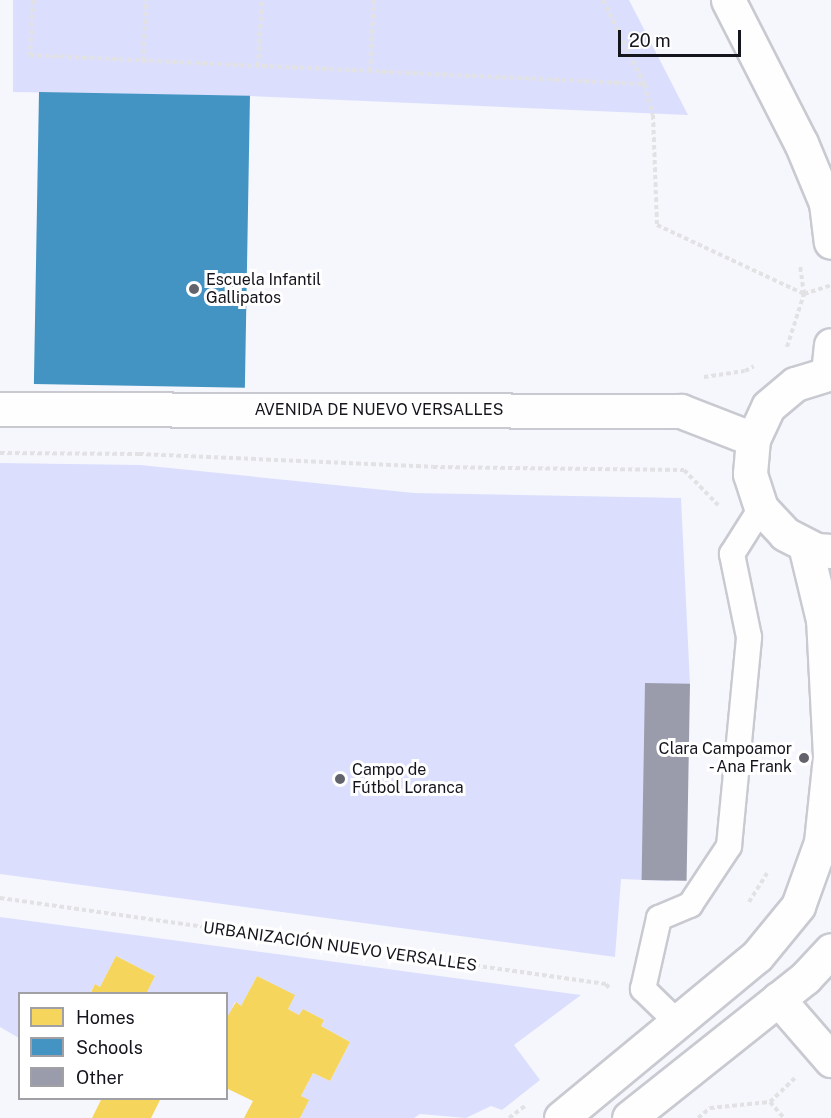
<!DOCTYPE html>
<meta charset="utf-8">
<style>
body{margin:0}
#map{position:relative;width:831px;height:1118px;overflow:hidden;background:#f6f7fc;font-family:"Public Sans",sans-serif}
div>[style]{position:absolute}
[style*='--x']{left:calc(var(--x)*1px);top:calc(var(--y)*1px);width:calc(var(--w)*1px);rotate:calc(var(--a)*1deg)}
.green>*{inset:0;background:#dbdffd}
.homes>*{inset:0;background:#f6d55c}
.schools>*{inset:0;background:#4393c3;transform-origin:0 0}
.building>*{inset:0;background:#9a9bab;transform-origin:0 0}
.path>*{height:4px;margin-top:-2px;transform-origin:0;background:repeating-linear-gradient(90deg,#e2e2e4 0 4.5px,transparent 0 7.5px)}
.roads{filter:drop-shadow(2px 0 #c9cad1) drop-shadow(-2px 0 #c9cad1) drop-shadow(0 2px #c9cad1) drop-shadow(0 -2px #c9cad1)}
.lane>*{height:24px;margin:-12px;padding:0 12px;transform-origin:12px;border-radius:12px;background:#fefeff}
.street>*{height:33px;margin:-16.5px;padding:0 16.5px;transform-origin:16.5px;border-radius:16.5px;background:#fefeff}
.secondary>*{height:33px;margin:-16.5px;padding:0 16.5px;transform-origin:16.5px;border-radius:16.5px;background:#fefeff}
.dots>*{width:16px;height:16px;translate:-50% -50%;box-sizing:border-box;border:3px solid #fff;border-radius:50%}
span{translate:-50% -50%;white-space:nowrap;text-align:center;line-height:1.15;-webkit-text-stroke:6px #fff;paint-order:stroke}
.poi-label{font-size:16px;color:#14151d}
.left{translate:0 -50%;text-align:left}
.right{translate:-100% -50%;text-align:right}
.street-label{font-size:16px;color:#14151d}
.legend{position:absolute;left:18px;top:992px;width:210px;height:108px;box-sizing:border-box;background:#fff;border:2px solid #a1a1a5;margin:0;padding:8px 10px;list-style:none;font-size:18px;color:#14151d}
.legend li{display:flex;align-items:center;gap:12px;height:30px}
.legend b{width:30px;border:2px solid #a1a1a5}
.scale{position:absolute;left:618px;top:30px;width:123px;height:27px;box-sizing:border-box;border:3px solid #14151d;border-top:0;padding-left:8px;font-size:18px;line-height:21px;white-space:nowrap;color:#14151d;-webkit-text-stroke:4px #fff;paint-order:stroke}
</style>
<div id="map">
<div class="green">
<div style="clip-path:polygon(13px 0,629px 0,688px 115px,250px 96px,13px 92px)"></div>
<div style="clip-path:polygon(0 463px,140px 465px,414px 493px,681px 498px,690px 684px,669px 881px,621px 879px,615px 957px,0 874px)"></div>
<div style="clip-path:polygon(0 917px,581px 995px,514px 1045px,540px 1080px,502px 1110px,491px 1106px,466px 1118px,420px 1114px,414px 1118px,300px 1118px,308px 1101px,301px 1096px,313px 1073px,330px 1081px,350px 1042px,321px 1026px,324px 1020px,303px 1009px,299px 1015px,288px 1009px,294px 995px,257px 976px,241px 1006px,235px 1002px,227px 1019px,226px 994px,146px 993px,155px 976px,116px 956px,100px 987px,95px 984px,90px 993px,20px 994px,19px 1038px,0 1027px)"></div>
</div>
<div class="homes">
<div style="clip-path:polygon(116px 956px,155px 976px,146px 994px,90px 994px,95px 984px,100px 987px)"></div>
<div style="clip-path:polygon(257px 976px,295px 995px,288px 1009px,299px 1015px,303px 1009px,324px 1020px,321px 1026px,350px 1042px,330px 1081px,313px 1073px,301px 1096px,309px 1100px,300px 1118px,244px 1118px,253px 1101px,226px 1088px,226px 1019px,236px 1002px,241px 1006px)"></div>
<div style="clip-path:polygon(102px 1098px,161px 1098px,151px 1118px,92px 1118px)"></div>
</div>
<div class="schools">
<div style="left:39px;top:92px;width:211px;height:292px;rotate:1deg"></div>
</div>
<div class="building">
<div style="left:645px;top:683px;width:45px;height:197px;rotate:1deg"></div>
</div>
<div class="path">
<div style="--x:33;--y:0;--w:55;--a:93.1"></div>
<div style="--x:30;--y:55;--w:615;--a:2.7"></div>
<div style="--x:603;--y:0;--w:93;--a:64"></div>
<div style="--x:644;--y:84;--w:32;--a:74"></div>
<div style="--x:653;--y:115;--w:110;--a:87.9"></div>
<div style="--x:657;--y:225;--w:162;--a:25.1"></div>
<div style="--x:804;--y:294;--w:28;--a:-18"></div>
<div style="--x:143;--y:61;--w:61;--a:-87.2"></div>
<div style="--x:258;--y:66;--w:66;--a:-86.5"></div>
<div style="--x:370;--y:71;--w:71;--a:-86.8"></div>
<div style="--x:787;--y:347;--w:56;--a:-72.2"></div>
<div style="--x:804;--y:294;--w:29;--a:-98"></div>
<div style="--x:704;--y:377;--w:41;--a:-8.3"></div>
<div style="--x:745;--y:371;--w:10;--a:-29"></div>
<div style="--x:0;--y:453;--w:139;--a:0.4"></div>
<div style="--x:139;--y:454;--w:294;--a:2.5"></div>
<div style="--x:433;--y:467;--w:251;--a:0.7"></div>
<div style="--x:684;--y:470;--w:49;--a:45.8"></div>
<div style="--x:0;--y:898;--w:612;--a:8.08"></div>
<div style="--x:606;--y:984;--w:5;--a:53"></div>
<div style="--x:749;--y:902;--w:34;--a:-58"></div>
<div style="--x:770;--y:1102;--w:21;--a:49"></div>
<div style="--x:509;--y:1118;--w:20;--a:-37"></div>
<div style="--x:698;--y:1118;--w:16;--a:-40"></div>
<div style="--x:710;--y:1108;--w:60;--a:-5.7"></div>
<div style="--x:770;--y:1102;--w:35;--a:-44"></div>
</div>
<div class="roads">
<div class="lane">
<div style="--x:678;--y:1023;--w:49;--a:-135.8"></div>
<div style="--x:643;--y:989;--w:73;--a:-77.3"></div>
<div style="--x:659;--y:918;--w:34;--a:-23"></div>
<div style="--x:690;--y:905;--w:71;--a:-56.5"></div>
<div style="--x:729;--y:846;--w:210;--a:-84.5"></div>
<div style="--x:749;--y:637;--w:85;--a:-101.6"></div>
<div style="--x:732;--y:554;--w:54;--a:-57.8"></div>
</div>
<div class="street">
<div style="--x:0;--y:409;--w:681;--a:0.17"></div>
<div style="--x:681;--y:411;--w:77;--a:21.3"></div>
<div style="--x:778;--y:999;--w:81;--a:49"></div>
</div>
<div class="secondary">
<div style="--x:728;--y:0;--w:161;--a:63"></div>
<div style="--x:801;--y:143;--w:65;--a:67.4"></div>
<div style="--x:826;--y:203;--w:39;--a:83"></div>
<div style="--x:828;--y:373;--w:28;--a:-84"></div>
<div style="--x:831;--y:373;--w:38;--a:163"></div>
<div style="--x:795;--y:384;--w:35;--a:140"></div>
<div style="--x:768;--y:407;--w:35;--a:115"></div>
<div style="--x:753;--y:439;--w:35;--a:95"></div>
<div style="--x:750;--y:474;--w:36;--a:72"></div>
<div style="--x:761;--y:508;--w:35;--a:47"></div>
<div style="--x:785;--y:534;--w:35;--a:27"></div>
<div style="--x:816;--y:550;--w:15;--a:4"></div>
<div style="--x:561;--y:1118;--w:254;--a:-39.6"></div>
<div style="--x:757;--y:956;--w:65;--a:-50.6"></div>
<div style="--x:798;--y:906;--w:68;--a:-70.2"></div>
<div style="--x:821;--y:842;--w:86;--a:-84"></div>
<div style="--x:830;--y:756;--w:136;--a:-92.9"></div>
<div style="--x:823;--y:620;--w:77;--a:-103.5"></div>
<div style="--x:629;--y:1118;--w:225;--a:-38.5"></div>
<div style="--x:805;--y:978;--w:38;--a:-47"></div>
</div>
</div>
<div class="dots">
<div style="left:194px;top:289px;background:#63646b"></div>
<div style="left:804px;top:758px;background:#63646b"></div>
<div style="left:340px;top:779px;background:#63646b"></div>
</div>
<div class="poi-label">
<span class="left" style="left:206px;top:289px">Escuela Infantil<br>Gallipatos</span>
<span class="right" style="left:792px;top:758px">Clara Campoamor<br>- Ana Frank</span>
<span class="left" style="left:352px;top:779px">Campo de<br>Fútbol Loranca</span>
</div>
<div class="street-label">
<span style="left:379px;top:410px">AVENIDA DE NUEVO VERSALLES</span>
<span style="left:340px;top:947px;rotate:8deg">URBANIZACIÓN NUEVO VERSALLES</span>
</div>
<ul class="legend">
<li><b style="height:16px;background:#f6d55c"></b>Homes</li>
<li><b style="height:16px;background:#4393c3"></b>Schools</li>
<li><b style="height:16px;background:#9a9bab"></b>Other</li>
</ul>
<div class="scale">20 m</div>
</div>
